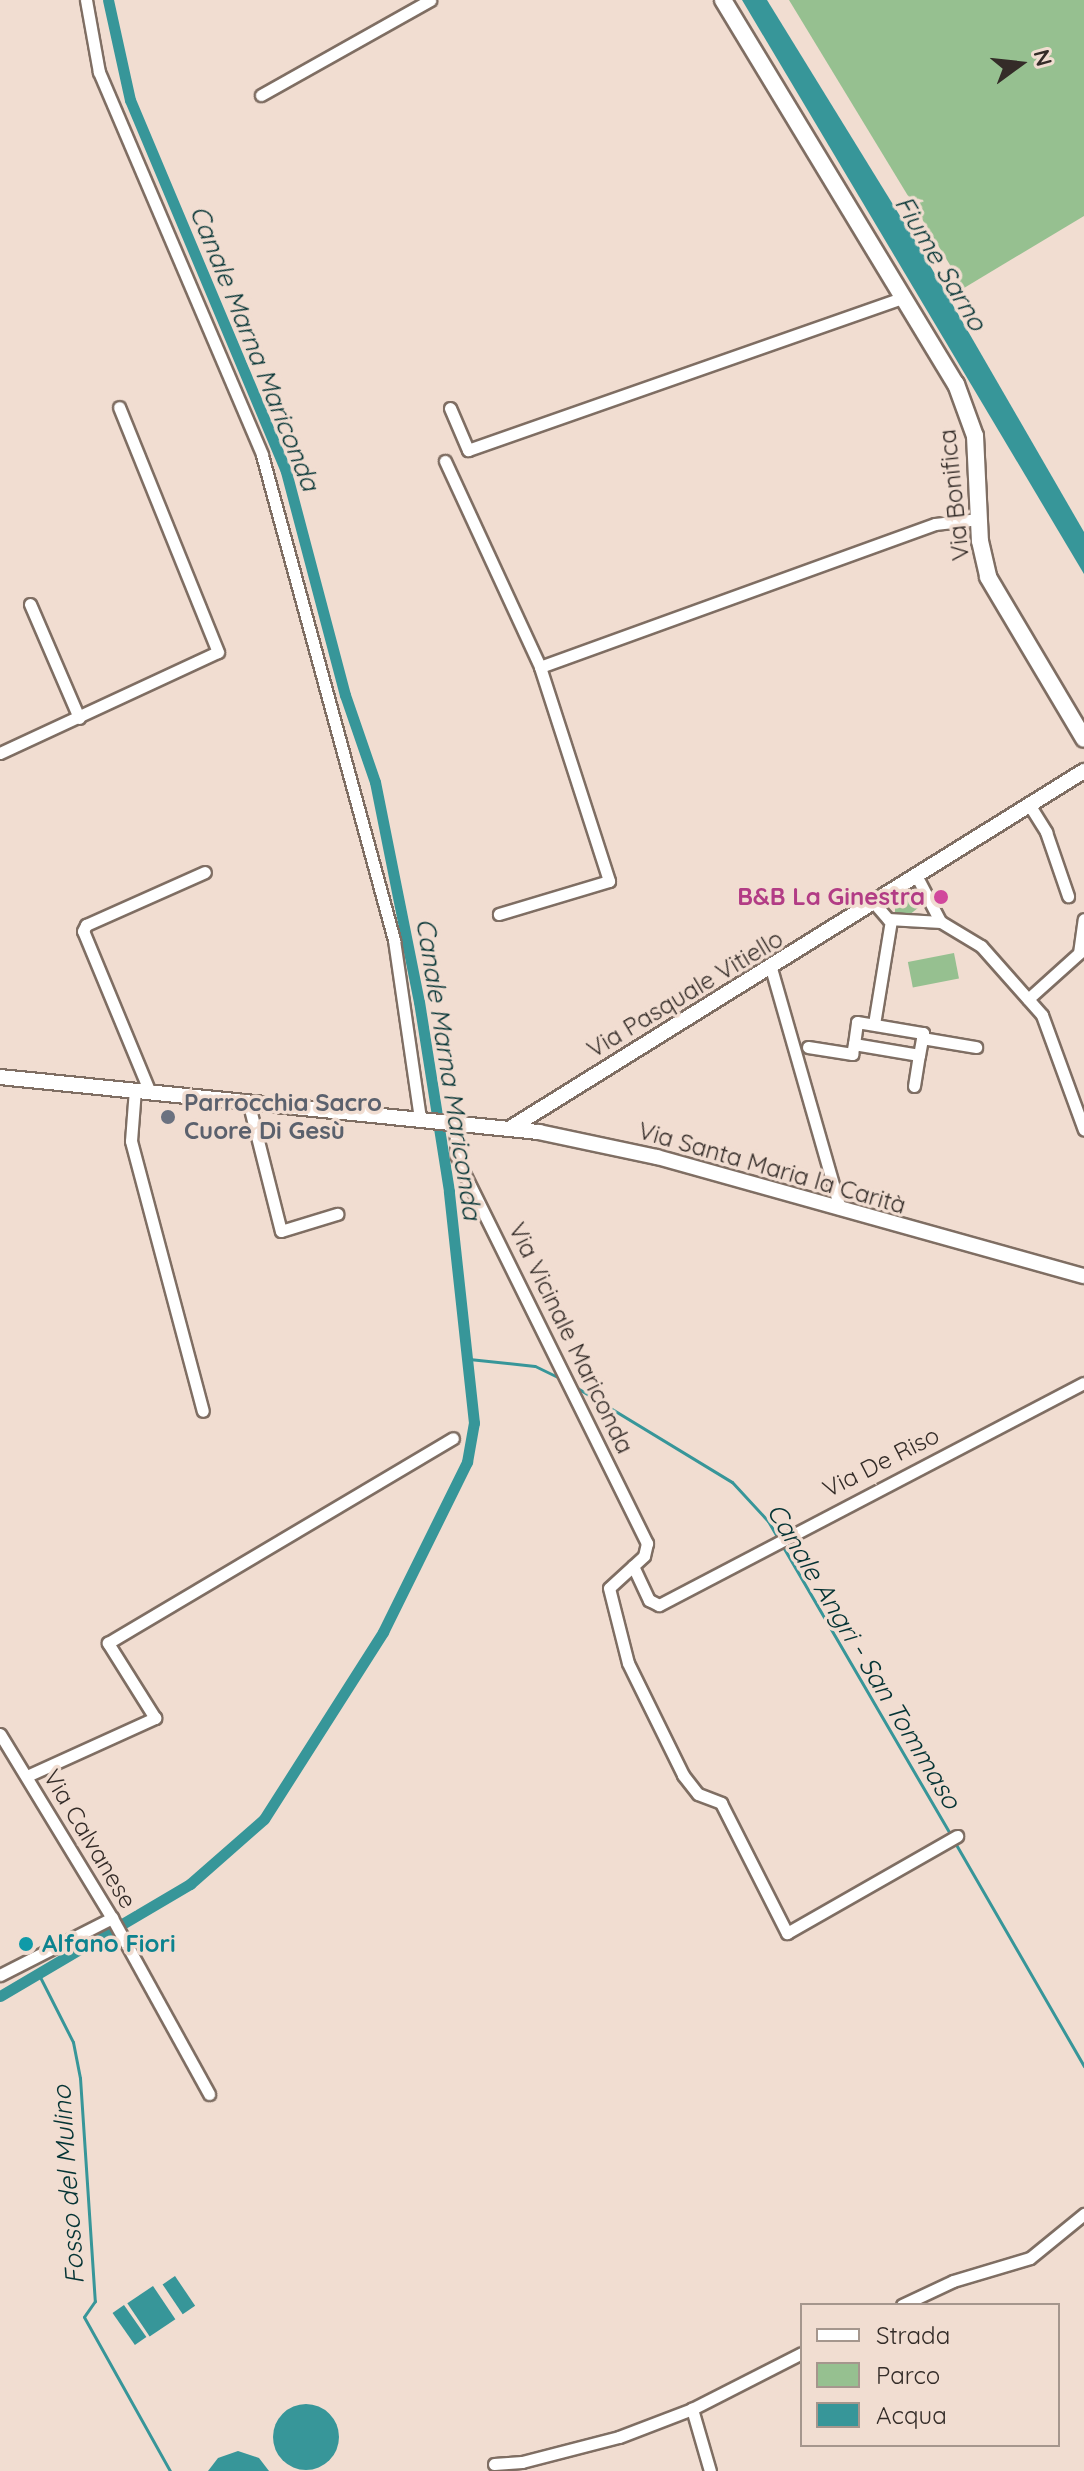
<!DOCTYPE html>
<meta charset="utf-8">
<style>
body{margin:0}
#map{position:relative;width:1084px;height:2471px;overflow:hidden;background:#f1ddd1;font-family:Quicksand,sans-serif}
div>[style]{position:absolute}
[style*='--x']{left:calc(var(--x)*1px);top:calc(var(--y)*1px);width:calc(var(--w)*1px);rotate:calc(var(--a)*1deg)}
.green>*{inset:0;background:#96c090;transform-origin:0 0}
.water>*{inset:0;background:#379699;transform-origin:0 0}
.round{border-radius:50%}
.stream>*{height:3px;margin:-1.5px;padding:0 1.5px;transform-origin:1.5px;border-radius:1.5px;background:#379699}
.canal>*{height:11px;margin:-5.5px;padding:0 5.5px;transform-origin:5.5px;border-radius:5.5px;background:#379699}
.roads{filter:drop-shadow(2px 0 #7f6e63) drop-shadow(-2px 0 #7f6e63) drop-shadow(0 2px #7f6e63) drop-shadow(0 -2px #7f6e63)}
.minor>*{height:11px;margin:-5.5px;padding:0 5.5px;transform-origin:5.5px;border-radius:5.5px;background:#fff}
.tertiary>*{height:14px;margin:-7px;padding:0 7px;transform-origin:7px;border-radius:7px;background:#fff}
.secondary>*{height:16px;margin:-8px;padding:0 8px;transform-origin:8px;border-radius:8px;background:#fff}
.dots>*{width:22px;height:22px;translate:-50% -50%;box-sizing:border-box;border:4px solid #f1ddd1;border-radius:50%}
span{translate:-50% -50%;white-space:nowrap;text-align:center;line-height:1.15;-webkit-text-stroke:7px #f1ddd1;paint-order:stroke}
.street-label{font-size:24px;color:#342c28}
.hotel-label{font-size:24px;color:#b23c85;font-weight:700}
.right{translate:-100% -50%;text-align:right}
.worship-label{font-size:24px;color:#5b616d;font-weight:700}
.left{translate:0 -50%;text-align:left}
.culture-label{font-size:24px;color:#0d838f;font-weight:700}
.water-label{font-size:26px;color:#043334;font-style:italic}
.legend{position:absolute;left:800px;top:2303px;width:260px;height:144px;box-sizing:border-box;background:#f1ddd1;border:2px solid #a5968d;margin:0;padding:10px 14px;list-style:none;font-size:24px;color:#342c28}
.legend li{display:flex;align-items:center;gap:16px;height:40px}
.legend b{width:40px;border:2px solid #a5968d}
.north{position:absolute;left:980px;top:24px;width:80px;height:80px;-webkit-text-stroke:6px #f1ddd1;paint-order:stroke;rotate:75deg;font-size:22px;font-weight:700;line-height:32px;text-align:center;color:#342c28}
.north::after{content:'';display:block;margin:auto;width:28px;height:36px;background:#342c28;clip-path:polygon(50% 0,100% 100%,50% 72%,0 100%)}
</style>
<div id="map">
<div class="green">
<div style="clip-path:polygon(789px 0,1084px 0,1084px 216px,964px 288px)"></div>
<div style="clip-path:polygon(916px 890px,918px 908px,909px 915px,895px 914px,895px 904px)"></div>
<div style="left:954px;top:953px;width:26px;height:47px;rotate:79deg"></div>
</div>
<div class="water">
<div style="clip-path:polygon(742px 0,767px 0,921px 250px,1084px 532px,1084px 574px)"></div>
<div style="left:175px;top:2276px;width:36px;height:15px;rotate:56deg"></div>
<div style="left:153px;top:2286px;width:40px;height:31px;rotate:56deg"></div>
<div style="left:124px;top:2305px;width:39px;height:14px;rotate:55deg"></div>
<div class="round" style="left:273px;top:2404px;width:66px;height:66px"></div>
<div style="clip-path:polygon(238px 2451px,259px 2458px,269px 2471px,208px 2471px,218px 2458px)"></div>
</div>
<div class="stream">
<div style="--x:469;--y:1359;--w:66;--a:6.1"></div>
<div style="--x:535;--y:1366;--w:28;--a:26"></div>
<div style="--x:574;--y:1386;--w:185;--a:31.3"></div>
<div style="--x:732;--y:1482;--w:53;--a:47.3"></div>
<div style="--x:768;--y:1521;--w:362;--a:59.8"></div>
<div style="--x:954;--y:1841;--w:260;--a:60"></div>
<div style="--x:39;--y:1975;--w:75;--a:63.1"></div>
<div style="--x:73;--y:2042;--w:37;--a:79"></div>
<div style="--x:80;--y:2078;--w:224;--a:86.2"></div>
<div style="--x:95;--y:2301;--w:19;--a:125"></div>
<div style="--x:84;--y:2317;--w:176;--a:60.8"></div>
</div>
<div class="canal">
<div style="--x:0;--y:1996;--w:221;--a:-30.5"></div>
<div style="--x:190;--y:1884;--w:98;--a:-41.3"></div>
<div style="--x:264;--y:1819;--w:222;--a:-57.5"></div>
<div style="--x:383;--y:1632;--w:190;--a:-63.7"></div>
<div style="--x:467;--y:1462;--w:40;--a:-80"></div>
<div style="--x:474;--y:1423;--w:233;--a:-96.2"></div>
<div style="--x:449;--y:1191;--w:191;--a:-99"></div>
<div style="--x:419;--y:1002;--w:224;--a:-101.3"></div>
<div style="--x:375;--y:782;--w:92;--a:-109"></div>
<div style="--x:345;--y:695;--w:232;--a:-104.8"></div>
<div style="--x:286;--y:471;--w:402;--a:-112.8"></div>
<div style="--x:130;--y:100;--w:102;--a:-102.4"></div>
</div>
<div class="roads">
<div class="minor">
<div style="--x:86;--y:0;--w:73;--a:79.8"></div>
<div style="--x:99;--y:72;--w:416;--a:66.9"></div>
<div style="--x:262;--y:455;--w:503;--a:74.77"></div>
<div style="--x:394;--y:940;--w:180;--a:81.7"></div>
<div style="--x:261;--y:95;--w:194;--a:-29.3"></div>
<div style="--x:450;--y:408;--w:46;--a:66.8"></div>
<div style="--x:468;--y:450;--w:462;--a:-19.3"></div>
<div style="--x:445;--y:461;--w:227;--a:65.2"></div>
<div style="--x:540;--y:667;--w:225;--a:72.1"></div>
<div style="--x:609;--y:881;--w:115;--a:163.3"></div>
<div style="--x:30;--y:604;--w:124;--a:66.7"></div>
<div style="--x:540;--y:667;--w:420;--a:-19.9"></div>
<div style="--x:935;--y:524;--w:44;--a:-6.5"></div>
<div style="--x:0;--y:753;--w:240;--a:-24.9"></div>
<div style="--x:218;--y:652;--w:264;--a:-112"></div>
<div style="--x:1030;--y:806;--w:31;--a:58"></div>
<div style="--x:1046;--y:832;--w:68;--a:71"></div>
<div style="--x:917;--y:877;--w:50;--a:62.4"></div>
<div style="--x:875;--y:904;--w:20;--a:49"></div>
<div style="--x:888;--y:919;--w:53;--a:3.2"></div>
<div style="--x:941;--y:922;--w:47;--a:31"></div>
<div style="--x:981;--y:946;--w:92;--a:48.5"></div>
<div style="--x:1042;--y:1015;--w:122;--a:69.9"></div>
<div style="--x:771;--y:968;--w:250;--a:74"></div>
<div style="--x:1028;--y:999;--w:69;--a:-42"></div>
<div style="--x:1079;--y:953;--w:34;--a:-82"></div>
<div style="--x:857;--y:1022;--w:67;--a:9.5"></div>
<div style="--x:923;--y:1033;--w:22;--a:100"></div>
<div style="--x:919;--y:1055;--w:66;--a:-170.4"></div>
<div style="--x:854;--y:1044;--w:22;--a:-82"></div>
<div style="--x:874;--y:1024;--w:105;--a:-80.7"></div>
<div style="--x:922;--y:1038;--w:55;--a:9.5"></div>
<div style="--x:808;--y:1047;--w:45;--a:9"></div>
<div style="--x:852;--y:1054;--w:10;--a:-79"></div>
<div style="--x:914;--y:1086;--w:31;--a:-81"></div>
<div style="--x:135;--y:1089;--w:52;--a:94.4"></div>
<div style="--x:131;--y:1141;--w:279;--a:75.1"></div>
<div style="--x:149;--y:1090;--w:172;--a:-112.5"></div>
<div style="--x:83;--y:931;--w:7;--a:-63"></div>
<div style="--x:86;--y:925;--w:130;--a:-24"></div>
<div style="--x:248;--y:1101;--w:134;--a:75.8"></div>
<div style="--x:281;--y:1231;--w:59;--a:-16.9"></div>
<div style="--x:455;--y:1122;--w:34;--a:87"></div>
<div style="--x:457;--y:1156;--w:21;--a:67"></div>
<div style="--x:465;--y:1175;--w:411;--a:63.7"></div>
<div style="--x:647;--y:1543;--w:13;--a:103"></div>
<div style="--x:644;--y:1556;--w:47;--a:137.6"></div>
<div style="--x:609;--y:1588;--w:77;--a:75.8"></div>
<div style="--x:628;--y:1663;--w:125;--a:63.8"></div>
<div style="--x:683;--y:1775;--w:24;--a:52"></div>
<div style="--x:698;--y:1794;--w:25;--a:21"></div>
<div style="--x:721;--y:1803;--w:146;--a:63.1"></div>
<div style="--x:787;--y:1933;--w:196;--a:-29.7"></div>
<div style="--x:633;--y:1566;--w:38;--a:65"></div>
<div style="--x:649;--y:1600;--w:11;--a:27"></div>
<div style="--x:659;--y:1605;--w:479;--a:-27.6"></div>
<div style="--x:0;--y:1734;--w:215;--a:58.7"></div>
<div style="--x:112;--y:1918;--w:201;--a:61.1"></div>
<div style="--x:27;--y:1776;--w:141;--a:-24.4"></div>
<div style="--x:155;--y:1718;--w:89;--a:-122.1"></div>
<div style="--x:108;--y:1643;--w:401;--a:-30.7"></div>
<div style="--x:0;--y:1975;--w:126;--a:-27"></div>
<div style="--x:902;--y:2305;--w:56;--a:-25.2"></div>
<div style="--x:953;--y:2281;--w:80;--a:-16.6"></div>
<div style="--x:1030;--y:2258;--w:70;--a:-39.2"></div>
<div style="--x:494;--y:2464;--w:28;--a:-4"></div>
<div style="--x:522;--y:2462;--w:100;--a:-14.5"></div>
<div style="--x:619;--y:2437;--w:78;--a:-21"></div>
<div style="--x:710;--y:2471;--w:65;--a:-106.2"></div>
<div style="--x:692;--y:2409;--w:123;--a:-27"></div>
</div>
<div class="tertiary">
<div style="--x:0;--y:1077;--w:542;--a:5.83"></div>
<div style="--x:539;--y:1132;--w:121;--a:12"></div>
<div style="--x:657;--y:1157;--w:443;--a:15.6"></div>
<div style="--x:512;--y:1127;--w:674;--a:-31.9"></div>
</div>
<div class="secondary">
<div style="--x:723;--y:0;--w:449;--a:58.8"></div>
<div style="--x:956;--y:384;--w:55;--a:69.9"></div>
<div style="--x:975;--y:436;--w:105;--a:87.3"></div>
<div style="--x:980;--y:541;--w:37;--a:77"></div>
<div style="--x:988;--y:577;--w:188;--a:59.3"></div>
</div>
</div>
<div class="dots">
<div style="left:941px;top:897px;background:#d1479c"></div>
<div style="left:168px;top:1117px;background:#6b7280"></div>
<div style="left:26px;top:1944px;background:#0f9aa8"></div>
</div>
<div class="street-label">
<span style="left:954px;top:495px;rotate:-96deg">Via Bonifica</span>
<span style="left:685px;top:994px;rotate:-31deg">Via Pasquale Vitiello</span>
<span style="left:772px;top:1168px;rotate:16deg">Via Santa Maria la Carità</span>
<span style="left:571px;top:1338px;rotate:64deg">Via Vicinale Mariconda</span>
<span style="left:881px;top:1462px;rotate:-27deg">Via De Riso</span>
<span style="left:90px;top:1839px;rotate:59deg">Via Calvanese</span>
</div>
<div class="hotel-label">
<span class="right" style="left:925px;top:897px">B&amp;B La Ginestra</span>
</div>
<div class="worship-label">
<span class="left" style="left:184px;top:1117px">Parrocchia Sacro<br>Cuore Di Gesù</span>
</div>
<div class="culture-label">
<span class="left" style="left:42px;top:1944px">Alfano Fiori</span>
</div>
<div class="water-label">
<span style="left:941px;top:263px;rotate:59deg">Fiume Sarno</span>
<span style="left:255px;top:348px;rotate:68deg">Canale Marna Mariconda</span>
<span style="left:449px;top:1069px;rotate:81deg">Canale Marna Mariconda</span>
<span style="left:864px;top:1656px;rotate:59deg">Canale Angri - San Tommaso</span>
<span style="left:68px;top:2185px;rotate:-94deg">Fosso del Mulino</span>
</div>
<ul class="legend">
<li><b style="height:10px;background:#fff"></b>Strada</li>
<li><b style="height:22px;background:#96c090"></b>Parco</li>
<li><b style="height:22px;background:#379699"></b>Acqua</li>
</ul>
<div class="north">N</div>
</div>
